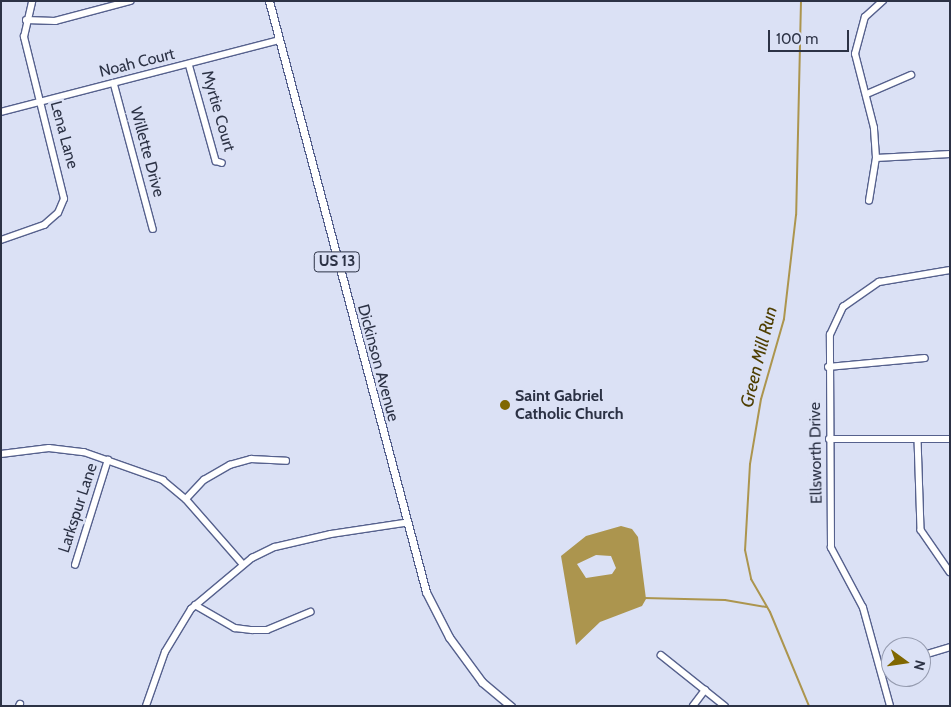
<!DOCTYPE html>
<style>
body{margin:0}
#map{position:relative;width:951px;height:707px;overflow:hidden;background:#dbe1f5;font-family:Cabin,sans-serif}
div>[style]{position:absolute}
[style*='--x']{left:calc(var(--x)*1px);top:calc(var(--y)*1px);width:calc(var(--w)*1px);rotate:calc(var(--a)*1deg)}
.water>*{inset:0;background:#ac954e}
.stream>*{height:2px;margin:-1px;padding:0 1px;transform-origin:1px;border-radius:1px;background:#ac954e}
.roads{filter:drop-shadow(1px 0 #56618d) drop-shadow(-1px 0 #56618d) drop-shadow(0 1px #56618d) drop-shadow(0 -1px #56618d)}
.minor>*{height:5.5px;margin:-2.75px;padding:0 2.75px;transform-origin:2.75px;border-radius:2.75px;background:#fff}
.major>*{height:7px;margin:-3.5px;padding:0 3.5px;transform-origin:3.5px;border-radius:3.5px;background:#fff}
.dots>*{width:14px;height:14px;translate:-50% -50%;box-sizing:border-box;border:2px solid #dbe1f5;border-radius:50%}
span{translate:-50% -50%;white-space:nowrap;text-align:center;line-height:1.15;-webkit-text-stroke:5px #dbe1f5;paint-order:stroke}
.shield-label span{padding:1px 4px;background:#dbe1f5;border:1px solid;border-radius:4px;-webkit-text-stroke-width:0}
.shield-label{font-size:15px;color:#2c3245;font-weight:700}
.street-label{font-size:16px;color:#2c3245}
.poi-label{font-size:16px;color:#2c3245;font-weight:700}
.left{translate:0 -50%;text-align:left}
.water-label{font-size:18px;color:#4e3e01;font-style:italic}
.frame{position:absolute;inset:0;border:2px solid #2c3245;pointer-events:none}
.north{position:absolute;left:881px;top:637px;width:50px;height:50px;box-sizing:border-box;background:#dbe1f5;border:1px solid #959baf;border-radius:50%;rotate:104deg;font-size:14px;font-weight:700;line-height:20px;text-align:center;color:#2c3245}
.north::after{content:'';display:block;margin:auto;width:18px;height:22px;background:#806700;clip-path:polygon(50% 0,100% 100%,50% 72%,0 100%)}
.scale{position:absolute;left:768px;top:30px;width:81px;height:22px;box-sizing:border-box;border:2px solid #2c3245;border-top:0;padding-left:6px;font-size:15px;line-height:18px;white-space:nowrap;color:#2c3245;-webkit-text-stroke:4px #dbe1f5;paint-order:stroke}
</style>
<div id="map">
<div class="water">
<div style="clip-path:polygon(evenodd,621px 526px,632px 529px,638px 537px,646px 599px,642px 606px,600px 622px,576px 645px,561px 556px,586px 536px,621px 526px,596px 555px,611px 556px,616px 568px,612px 574px,586px 578px,577px 564px,596px 555px)"></div>
</div>
<div class="stream">
<div style="--x:801;--y:1;--w:214;--a:91.3"></div>
<div style="--x:796;--y:215;--w:105;--a:96.6"></div>
<div style="--x:784;--y:319;--w:83;--a:106"></div>
<div style="--x:761;--y:399;--w:66;--a:99.6"></div>
<div style="--x:750;--y:464;--w:86;--a:93.3"></div>
<div style="--x:745;--y:550;--w:30;--a:78"></div>
<div style="--x:751;--y:579;--w:38;--a:60"></div>
<div style="--x:770;--y:612;--w:102;--a:67.5"></div>
<div style="--x:644;--y:598;--w:81;--a:1.4"></div>
<div style="--x:725;--y:600;--w:42;--a:9.7"></div>
</div>
<div class="roads">
<div class="minor">
<div style="--x:26;--y:20;--w:29;--a:2"></div>
<div style="--x:55;--y:21;--w:78;--a:-14.9"></div>
<div style="--x:189;--y:64;--w:101;--a:74.4"></div>
<div style="--x:216;--y:161;--w:6;--a:18"></div>
<div style="--x:114;--y:83;--w:151;--a:75"></div>
<div style="--x:867;--y:94;--w:48;--a:-23.4"></div>
<div style="--x:1;--y:112;--w:287;--a:-14.5"></div>
<div style="--x:876;--y:158;--w:74;--a:-3.1"></div>
<div style="--x:869;--y:201;--w:44;--a:-80.8"></div>
<div style="--x:876;--y:158;--w:30;--a:-94"></div>
<div style="--x:874;--y:128;--w:76;--a:-104.4"></div>
<div style="--x:855;--y:54;--w:38;--a:-75"></div>
<div style="--x:865;--y:17;--w:24;--a:-42"></div>
<div style="--x:1;--y:240;--w:46;--a:-19.2"></div>
<div style="--x:44;--y:225;--w:18;--a:-41"></div>
<div style="--x:58;--y:213;--w:15;--a:-67"></div>
<div style="--x:64;--y:199;--w:167;--a:-103.9"></div>
<div style="--x:24;--y:37;--w:37;--a:-77"></div>
<div style="--x:828;--y:367;--w:97;--a:-5.3"></div>
<div style="--x:829;--y:439;--w:121;--a:0"></div>
<div style="--x:918;--y:439;--w:91;--a:88.1"></div>
<div style="--x:921;--y:530;--w:51;--a:55.4"></div>
<div style="--x:1;--y:454;--w:48;--a:-7.1"></div>
<div style="--x:49;--y:448;--w:35;--a:7"></div>
<div style="--x:84;--y:452;--w:84;--a:19.5"></div>
<div style="--x:163;--y:480;--w:30;--a:40"></div>
<div style="--x:186;--y:499;--w:86;--a:48.8"></div>
<div style="--x:186;--y:499;--w:26;--a:-47"></div>
<div style="--x:204;--y:480;--w:30;--a:-30"></div>
<div style="--x:230;--y:465;--w:22;--a:-16"></div>
<div style="--x:251;--y:459;--w:35;--a:3"></div>
<div style="--x:75;--y:565;--w:110;--a:-72.6"></div>
<div style="--x:195;--y:605;--w:46;--a:29.9"></div>
<div style="--x:235;--y:628;--w:17;--a:7"></div>
<div style="--x:252;--y:630;--w:15;--a:0"></div>
<div style="--x:267;--y:630;--w:47;--a:-22.7"></div>
<div style="--x:661;--y:655;--w:82;--a:38.6"></div>
<div style="--x:921;--y:656;--w:30;--a:-17"></div>
<div style="--x:881;--y:667;--w:10;--a:-17"></div>
<div style="--x:19;--y:706;--w:2;--a:-63"></div>
<div style="--x:146;--y:706;--w:57;--a:-70.6"></div>
<div style="--x:165;--y:652;--w:50;--a:-58.8"></div>
<div style="--x:191;--y:609;--w:80;--a:-39.9"></div>
<div style="--x:252;--y:558;--w:25;--a:-26"></div>
<div style="--x:275;--y:547;--w:57;--a:-13.1"></div>
<div style="--x:331;--y:534;--w:75;--a:-8.5"></div>
<div style="--x:693;--y:706;--w:20;--a:-53"></div>
<div style="--x:890;--y:706;--w:102;--a:-105.4"></div>
<div style="--x:863;--y:608;--w:68;--a:-118.1"></div>
<div style="--x:831;--y:548;--w:213;--a:-90.3"></div>
<div style="--x:830;--y:335;--w:31;--a:-65"></div>
<div style="--x:843;--y:307;--w:44;--a:-34.8"></div>
<div style="--x:879;--y:282;--w:72;--a:-9.6"></div>
</div>
<div class="major">
<div style="--x:269;--y:1;--w:611;--a:75.12"></div>
<div style="--x:426;--y:592;--w:51;--a:62.9"></div>
<div style="--x:449;--y:637;--w:56;--a:53.7"></div>
<div style="--x:482;--y:682;--w:38;--a:40"></div>
</div>
</div>
<div class="dots">
<div style="left:505px;top:405px;background:#806700"></div>
</div>
<div class="shield-label">
<span style="left:337px;top:262px">US 13</span>
</div>
<div class="street-label">
<span style="left:137px;top:63px;rotate:-14deg">Noah Court</span>
<span style="left:218px;top:111px;rotate:74deg">Myrtie Court</span>
<span style="left:64px;top:135px;rotate:75deg">Lena Lane</span>
<span style="left:147px;top:152px;rotate:75deg">Willette Drive</span>
<span style="left:378px;top:363px;rotate:75deg">Dickinson Avenue</span>
<span style="left:816px;top:453px;rotate:-91deg">Ellsworth Drive</span>
<span style="left:78px;top:508px;rotate:-72deg">Larkspur Lane</span>
</div>
<div class="poi-label">
<span class="left" style="left:515px;top:405px">Saint Gabriel<br>Catholic Church</span>
</div>
<div class="water-label">
<span style="left:759px;top:357px;rotate:-76deg">Green Mill Run</span>
</div>
<div class="frame"></div>
<div class="north">N</div>
<div class="scale">100 m</div>
</div>
